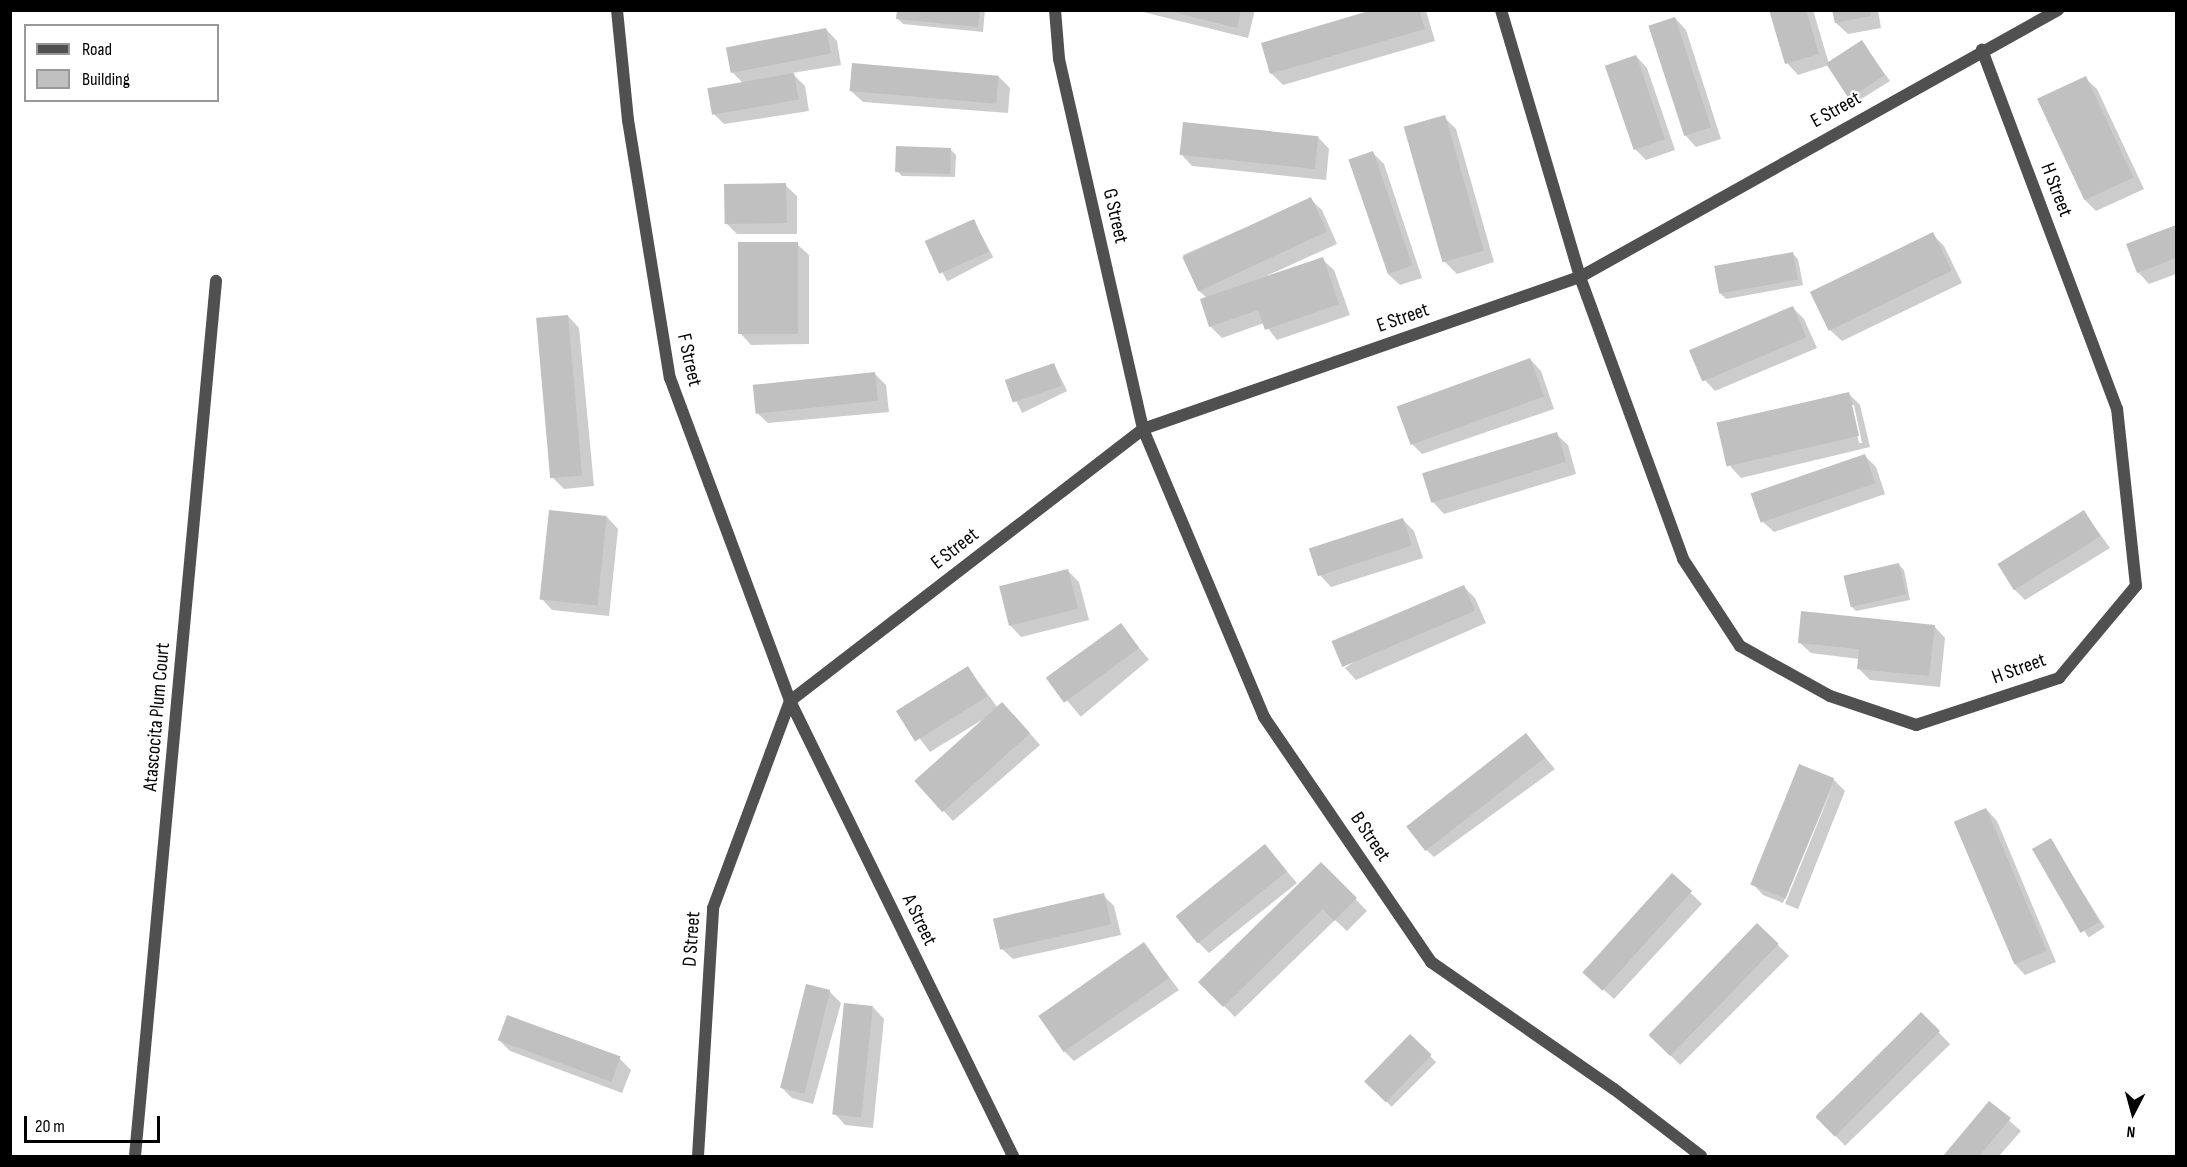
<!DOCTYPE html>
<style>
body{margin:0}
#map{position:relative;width:2187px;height:1167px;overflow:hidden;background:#fff;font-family:"Sofia Sans Condensed",sans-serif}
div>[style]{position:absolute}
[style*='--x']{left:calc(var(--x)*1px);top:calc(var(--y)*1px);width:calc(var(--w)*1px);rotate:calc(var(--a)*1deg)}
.shadow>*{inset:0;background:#0003;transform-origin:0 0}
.building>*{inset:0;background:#c0c0c0;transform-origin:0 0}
.minor>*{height:12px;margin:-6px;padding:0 6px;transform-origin:6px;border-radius:6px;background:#505050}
span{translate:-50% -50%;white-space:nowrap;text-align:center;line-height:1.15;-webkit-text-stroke:4.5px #fff;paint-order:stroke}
.street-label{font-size:20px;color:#000}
.frame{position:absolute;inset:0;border:12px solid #000;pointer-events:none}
.legend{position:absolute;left:24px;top:24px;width:195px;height:78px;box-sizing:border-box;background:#fff;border:2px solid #999;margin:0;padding:8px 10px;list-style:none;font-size:18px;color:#000}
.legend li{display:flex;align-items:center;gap:12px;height:30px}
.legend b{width:30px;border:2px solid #999}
.north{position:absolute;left:2103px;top:1083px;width:60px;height:60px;-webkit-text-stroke:4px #fff;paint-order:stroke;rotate:186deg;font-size:16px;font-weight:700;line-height:24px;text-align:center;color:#000}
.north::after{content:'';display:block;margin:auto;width:21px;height:27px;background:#000;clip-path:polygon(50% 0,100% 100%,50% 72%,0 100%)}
.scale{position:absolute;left:24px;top:1116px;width:136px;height:27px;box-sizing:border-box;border:3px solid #000;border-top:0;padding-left:8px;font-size:18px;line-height:21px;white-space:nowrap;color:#000;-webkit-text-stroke:4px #fff;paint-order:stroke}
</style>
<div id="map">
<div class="shadow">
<div style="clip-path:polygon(898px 10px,985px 10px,983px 32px,903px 24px,897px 18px)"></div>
<div style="clip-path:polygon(1135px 10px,1255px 10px,1248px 38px)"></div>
<div style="clip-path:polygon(1377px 10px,1426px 11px,1435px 41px,1283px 85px,1271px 73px)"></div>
<div style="clip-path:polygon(1771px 10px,1813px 10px,1829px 64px,1862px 42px,1890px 81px,1855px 103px,1829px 65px,1798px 75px,1787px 63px)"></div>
<div style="clip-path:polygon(1834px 10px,1878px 10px,1881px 28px,1848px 34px,1836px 23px)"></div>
<div style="clip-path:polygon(1675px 18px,1686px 30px,1721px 139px,1696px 147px,1685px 135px)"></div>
<div style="clip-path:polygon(826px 29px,837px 41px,841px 65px,792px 73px,805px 86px,809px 111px,724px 124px,713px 113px,742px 82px,730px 70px)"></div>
<div style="clip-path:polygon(1636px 56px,1647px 68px,1675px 150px,1646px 160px,1634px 148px)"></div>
<div style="clip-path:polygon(998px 76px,1010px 88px,1008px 113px,863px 102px,851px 91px)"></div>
<div style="clip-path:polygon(2085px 78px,2097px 89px,2144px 189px,2096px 211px,2085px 200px)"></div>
<div style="clip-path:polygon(1444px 117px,1456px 129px,1494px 262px,1457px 274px,1445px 262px)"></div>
<div style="clip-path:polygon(1318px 137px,1329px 149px,1326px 180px,1192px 166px,1181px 154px)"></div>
<div style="clip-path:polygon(950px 149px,956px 155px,955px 177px,902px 176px,897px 171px)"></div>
<div style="clip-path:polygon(1372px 152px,1384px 164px,1422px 278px,1400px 285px,1388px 274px)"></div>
<div style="clip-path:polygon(785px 185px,797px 196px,797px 234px,737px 234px,726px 223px)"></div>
<div style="clip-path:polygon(1310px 199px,1322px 210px,1337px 244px,1266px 276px,1322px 259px,1334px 270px,1350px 315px,1277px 340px,1264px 323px,1222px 338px,1210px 326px,1207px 298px,1198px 290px,1183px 255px)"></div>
<div style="left:974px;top:221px;width:41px;height:52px;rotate:62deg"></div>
<div style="clip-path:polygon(2176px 226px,2176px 274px,2149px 284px,2138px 272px,2128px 244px)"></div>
<div style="clip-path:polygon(1932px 234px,1944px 246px,1962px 283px,1842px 341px,1830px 330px)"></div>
<div style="clip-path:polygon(797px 244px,809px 255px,809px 344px,751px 345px,740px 333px)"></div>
<div style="clip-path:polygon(1793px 254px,1798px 259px,1803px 285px,1726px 299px,1720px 293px)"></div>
<div style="clip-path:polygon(1793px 308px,1804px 319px,1817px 348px,1715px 391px,1704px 379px)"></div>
<div style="clip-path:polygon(568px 316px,579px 328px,594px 486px,564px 489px,552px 477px)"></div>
<div style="clip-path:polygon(1530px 359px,1541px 371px,1554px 409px,1422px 454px,1411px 443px)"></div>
<div style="left:1054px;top:364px;width:30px;height:50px;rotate:64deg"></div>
<div style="clip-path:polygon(875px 374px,886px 385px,889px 412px,768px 423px,756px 412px)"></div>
<div style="clip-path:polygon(evenodd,1849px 394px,1860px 405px,1870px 447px,1741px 478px,1730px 466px,1849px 394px,1851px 405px,1854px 405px,1862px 443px,1859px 443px,1851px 405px)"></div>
<div style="clip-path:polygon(1556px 434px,1568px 445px,1576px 474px,1444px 514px,1433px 502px)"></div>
<div style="clip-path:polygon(1865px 456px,1876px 467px,1885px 494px,1774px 532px,1762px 521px)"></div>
<div style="clip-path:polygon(2084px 512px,2110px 548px,2025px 600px,2014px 589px)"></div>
<div style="clip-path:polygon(607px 517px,618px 529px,609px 616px,552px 610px,541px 598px)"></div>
<div style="clip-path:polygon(1403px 520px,1414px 531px,1423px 558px,1331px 587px,1320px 575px)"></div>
<div style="clip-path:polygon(1899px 565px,1904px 570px,1910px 600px,1856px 611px,1851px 606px)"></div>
<div style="clip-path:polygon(1068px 571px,1079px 582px,1089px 620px,1021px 637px,1010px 625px)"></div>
<div style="clip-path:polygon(1463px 586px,1475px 598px,1486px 623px,1356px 680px,1345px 668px)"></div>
<div style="left:1120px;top:625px;width:45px;height:89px;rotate:50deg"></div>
<div style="clip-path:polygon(1934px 626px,1945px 638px,1940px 687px,1870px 680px,1858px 668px,1859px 659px,1811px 653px,1799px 642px)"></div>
<div style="clip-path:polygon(968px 668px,998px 708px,1014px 715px,1040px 745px,953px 821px,915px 780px,990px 715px,930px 752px,900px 713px)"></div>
<div style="clip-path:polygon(1526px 735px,1555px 769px,1434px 857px,1422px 846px)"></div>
<div style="clip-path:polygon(1833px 779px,1845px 791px,1798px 909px,1785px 904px,1834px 783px,1783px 903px,1763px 895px,1752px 883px)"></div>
<div style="clip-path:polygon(1986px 809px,1997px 821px,2056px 962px,2025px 975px,2014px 963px)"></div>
<div style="left:2050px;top:840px;width:103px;height:19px;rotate:58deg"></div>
<div style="clip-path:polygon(1265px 846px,1297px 883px,1209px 953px,1198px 942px)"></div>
<div style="clip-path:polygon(1321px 864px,1367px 911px,1347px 931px,1335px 920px,1235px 1017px,1200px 982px)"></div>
<div style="clip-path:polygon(1672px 875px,1702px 904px,1614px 999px,1595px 982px)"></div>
<div style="clip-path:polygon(1103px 895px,1114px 906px,1121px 935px,1013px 959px,1001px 948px)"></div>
<div style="left:1758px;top:925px;width:44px;height:154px;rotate:45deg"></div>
<div style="clip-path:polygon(1144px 944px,1179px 990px,1074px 1061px,1063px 1050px)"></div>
<div style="clip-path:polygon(807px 986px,830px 992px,841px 1003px,813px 1104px,792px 1098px,781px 1087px)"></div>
<div style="clip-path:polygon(873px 1007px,884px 1019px,873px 1128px,845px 1125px,834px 1113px)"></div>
<div style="left:1921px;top:1014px;width:42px;height:146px;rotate:46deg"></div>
<div style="left:1410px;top:1036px;width:37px;height:63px;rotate:45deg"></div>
<div style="clip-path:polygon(499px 1040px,619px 1058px,631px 1070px,622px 1093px,510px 1051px)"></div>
<div style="clip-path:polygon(1989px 1103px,2021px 1131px,1999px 1156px,1944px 1156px)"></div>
</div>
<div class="building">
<div style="clip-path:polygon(897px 10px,980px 10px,978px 27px,896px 19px)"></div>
<div style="clip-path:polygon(1165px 10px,1241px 10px,1237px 28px)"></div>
<div style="clip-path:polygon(1372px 10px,1419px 10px,1425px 29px,1270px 74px,1261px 43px)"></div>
<div style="clip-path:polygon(1769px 10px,1806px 10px,1819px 54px,1785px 64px)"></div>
<div style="clip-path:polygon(1832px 10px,1870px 10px,1871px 16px,1835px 23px)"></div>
<div style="left:1675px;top:17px;width:116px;height:28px;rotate:72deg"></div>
<div style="left:826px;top:28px;width:26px;height:102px;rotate:79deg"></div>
<div style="left:1862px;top:40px;width:42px;height:43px;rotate:57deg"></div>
<div style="left:1636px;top:55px;width:89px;height:33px;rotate:71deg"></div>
<div style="left:852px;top:63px;width:147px;height:28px;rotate:5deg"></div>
<div style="left:794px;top:73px;width:27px;height:88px;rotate:80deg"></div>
<div style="left:2086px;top:76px;width:112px;height:54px;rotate:65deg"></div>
<div style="left:1445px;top:115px;width:141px;height:43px;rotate:74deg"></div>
<div style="left:1183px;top:122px;width:136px;height:33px;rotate:6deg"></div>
<div style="left:896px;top:146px;width:55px;height:26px;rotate:2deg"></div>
<div style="left:1373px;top:151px;width:121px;height:26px;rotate:71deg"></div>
<div style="left:786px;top:183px;width:40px;height:62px;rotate:89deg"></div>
<div style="left:1311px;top:197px;width:38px;height:142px;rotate:65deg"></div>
<div style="left:974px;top:219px;width:36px;height:54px;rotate:66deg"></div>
<div style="clip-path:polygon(2176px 225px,2176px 258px,2137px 273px,2126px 244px)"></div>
<div style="left:1933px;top:232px;width:43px;height:137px;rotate:64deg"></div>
<div style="left:738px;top:242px;width:60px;height:92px"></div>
<div style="left:1793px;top:252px;width:28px;height:80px;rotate:80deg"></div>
<div style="clip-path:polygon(1323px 257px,1339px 304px,1265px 330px,1258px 310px,1209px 327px,1200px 299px)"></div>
<div style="left:1793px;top:306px;width:34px;height:113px;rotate:67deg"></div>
<div style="left:568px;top:315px;width:161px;height:32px;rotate:85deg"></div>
<div style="left:1530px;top:358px;width:41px;height:142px;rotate:70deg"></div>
<div style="left:1054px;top:363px;width:24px;height:52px;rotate:71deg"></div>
<div style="left:875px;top:372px;width:29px;height:123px;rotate:84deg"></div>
<div style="left:1849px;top:392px;width:45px;height:136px;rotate:77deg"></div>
<div style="left:1557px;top:432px;width:31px;height:141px;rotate:73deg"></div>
<div style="left:1865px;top:454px;width:31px;height:121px;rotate:71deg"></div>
<div style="left:549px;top:510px;width:58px;height:90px;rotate:6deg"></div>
<div style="left:2084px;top:510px;width:31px;height:102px;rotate:58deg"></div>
<div style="left:1403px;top:518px;width:29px;height:99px;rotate:72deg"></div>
<div style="left:1899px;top:563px;width:32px;height:57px;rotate:77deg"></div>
<div style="left:1068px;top:569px;width:41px;height:71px;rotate:76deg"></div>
<div style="left:1464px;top:585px;width:28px;height:144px;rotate:67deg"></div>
<div style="clip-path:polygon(1801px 611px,1935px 625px,1929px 676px,1857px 669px,1859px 649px,1798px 643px)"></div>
<div style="left:1121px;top:623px;width:31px;height:93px;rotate:54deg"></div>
<div style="left:968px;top:666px;width:36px;height:85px;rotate:58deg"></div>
<div style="left:1002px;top:702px;width:42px;height:118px;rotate:48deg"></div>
<div style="left:1526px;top:733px;width:31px;height:152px;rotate:52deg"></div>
<div style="left:1799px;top:764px;width:38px;height:130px;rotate:22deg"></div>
<div style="left:1986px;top:808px;width:155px;height:35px;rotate:67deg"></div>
<div style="left:2051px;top:838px;width:97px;height:22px;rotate:60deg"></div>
<div style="left:1265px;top:844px;width:35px;height:115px;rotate:51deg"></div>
<div style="clip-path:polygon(1321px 862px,1357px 898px,1334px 921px,1323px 909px,1223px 1007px,1198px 982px)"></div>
<div style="left:1672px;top:873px;width:27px;height:134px;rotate:42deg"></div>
<div style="left:1104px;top:893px;width:32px;height:114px;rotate:77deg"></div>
<div style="left:1757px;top:923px;width:30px;height:156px;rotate:44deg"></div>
<div style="left:1144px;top:942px;width:44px;height:129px;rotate:55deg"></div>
<div style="left:806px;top:984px;width:25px;height:107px;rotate:14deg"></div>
<div style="left:844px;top:1003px;width:29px;height:112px;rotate:6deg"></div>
<div style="left:1921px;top:1012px;width:27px;height:149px;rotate:45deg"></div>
<div style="left:507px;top:1015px;width:121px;height:27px;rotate:20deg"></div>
<div style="left:1410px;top:1034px;width:30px;height:66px;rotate:44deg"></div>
<div style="clip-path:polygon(1989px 1101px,2011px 1118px,1979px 1156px,1943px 1156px)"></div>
</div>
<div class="minor">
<div style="--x:617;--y:10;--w:111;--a:84.3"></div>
<div style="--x:628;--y:120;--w:261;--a:80.8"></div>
<div style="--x:670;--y:378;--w:345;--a:69.6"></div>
<div style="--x:790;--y:701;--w:507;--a:63.89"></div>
<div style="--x:1055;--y:10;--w:49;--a:85.3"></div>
<div style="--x:1059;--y:59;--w:379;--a:77.2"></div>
<div style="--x:1143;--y:429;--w:312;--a:67.2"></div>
<div style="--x:1264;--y:717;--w:297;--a:55.7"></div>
<div style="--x:1431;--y:962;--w:223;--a:34.8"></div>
<div style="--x:1614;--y:1089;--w:110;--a:37.6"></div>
<div style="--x:1501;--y:10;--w:278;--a:73.5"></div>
<div style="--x:1580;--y:277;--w:300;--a:69.9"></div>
<div style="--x:1683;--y:559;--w:104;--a:56.8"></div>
<div style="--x:1740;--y:646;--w:103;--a:29.1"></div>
<div style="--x:1830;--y:696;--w:91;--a:18.6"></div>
<div style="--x:1916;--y:725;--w:151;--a:-18.2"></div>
<div style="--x:2059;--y:678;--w:120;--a:-50.1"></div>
<div style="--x:2136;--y:586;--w:178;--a:-96.1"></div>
<div style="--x:2117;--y:409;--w:384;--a:-110.6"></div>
<div style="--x:790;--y:701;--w:446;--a:-37.6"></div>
<div style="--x:1143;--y:429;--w:463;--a:-19.2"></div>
<div style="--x:1580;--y:277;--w:548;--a:-29.19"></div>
<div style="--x:135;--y:1156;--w:879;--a:-84.71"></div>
<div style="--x:698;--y:1156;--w:248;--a:-86.5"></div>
<div style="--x:713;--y:908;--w:221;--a:-69.6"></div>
</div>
<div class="street-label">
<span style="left:1836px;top:110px;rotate:-29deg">E Street</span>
<span style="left:2056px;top:190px;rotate:69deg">H Street</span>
<span style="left:1115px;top:216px;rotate:77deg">G Street</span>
<span style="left:1403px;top:318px;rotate:-19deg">E Street</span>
<span style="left:689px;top:360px;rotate:77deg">F Street</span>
<span style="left:955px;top:549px;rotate:-38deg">E Street</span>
<span style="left:2019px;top:669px;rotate:-20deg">H Street</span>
<span style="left:157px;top:717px;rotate:-85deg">Atascocita Plum Court</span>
<span style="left:1370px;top:837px;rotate:56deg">B Street</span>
<span style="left:919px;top:920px;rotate:64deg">A Street</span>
<span style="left:692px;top:939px;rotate:-86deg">D Street</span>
</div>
<div class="frame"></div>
<ul class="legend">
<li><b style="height:8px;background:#505050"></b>Road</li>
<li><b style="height:16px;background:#c0c0c0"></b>Building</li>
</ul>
<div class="north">N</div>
<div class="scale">20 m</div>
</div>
